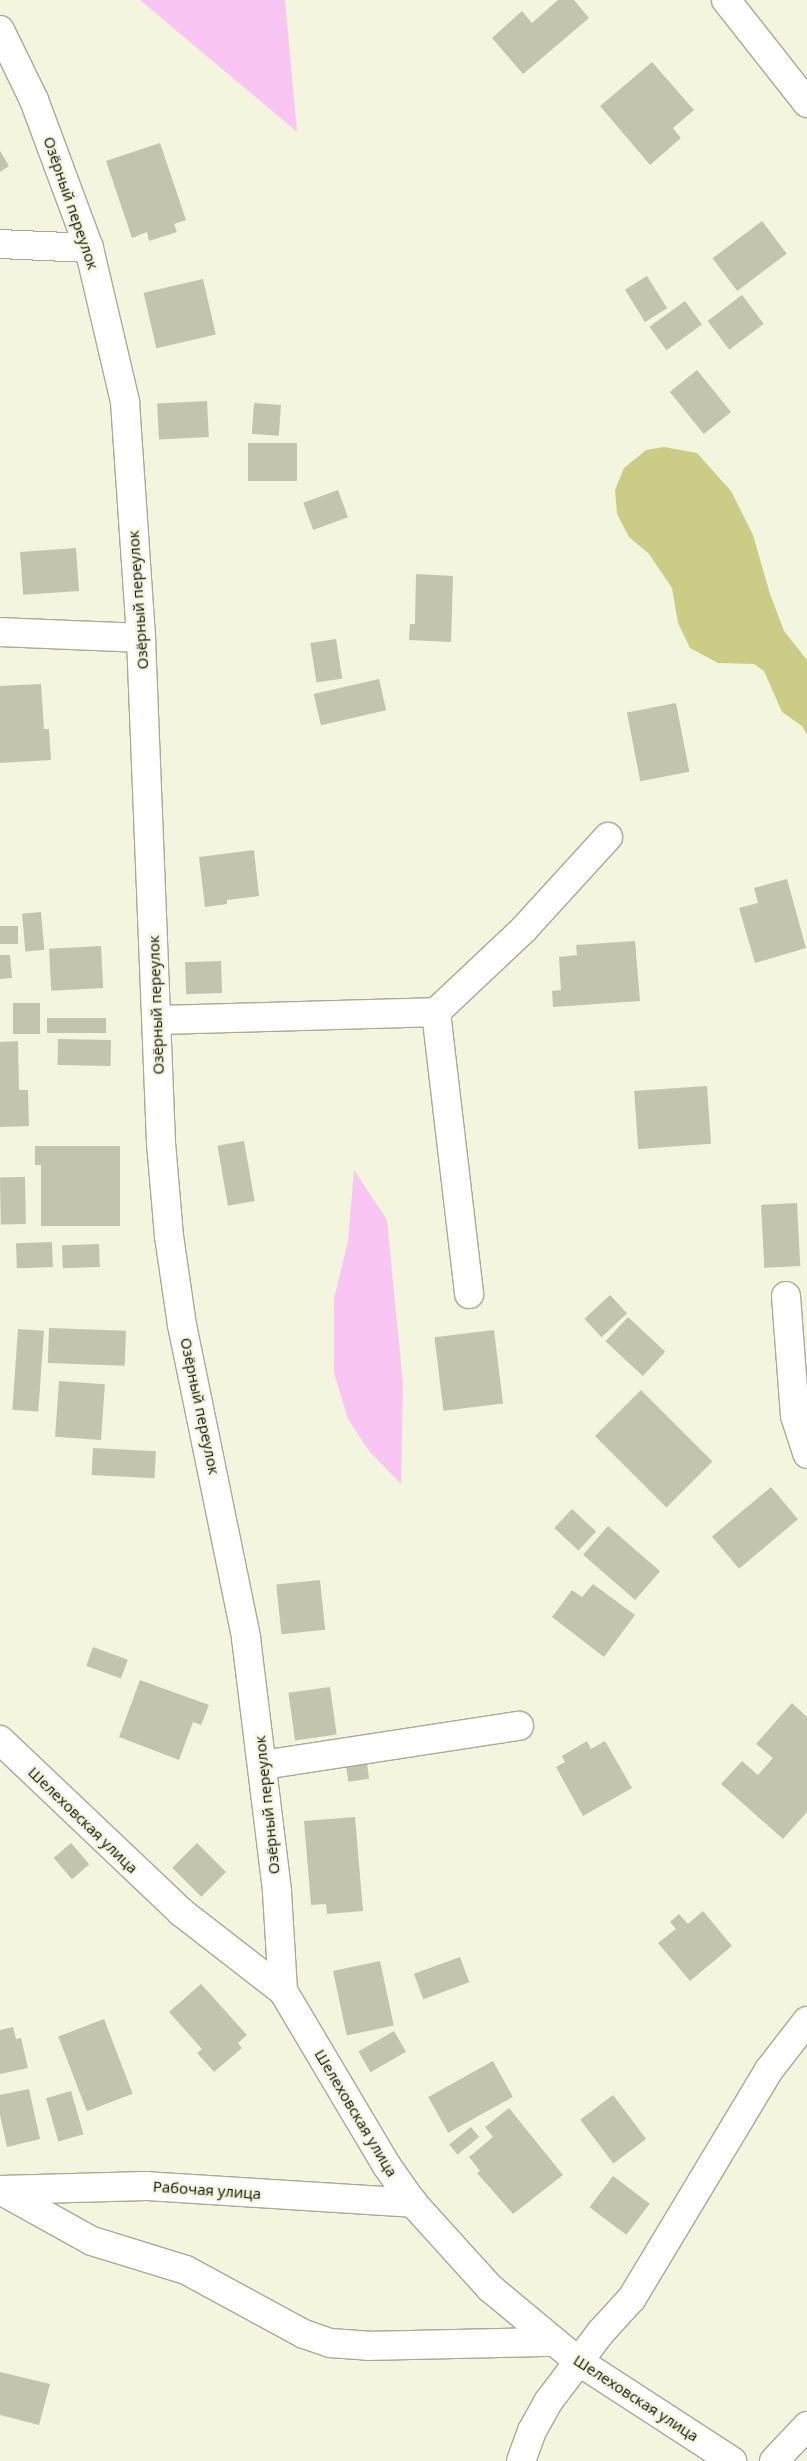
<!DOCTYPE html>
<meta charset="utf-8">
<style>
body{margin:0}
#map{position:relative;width:807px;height:2461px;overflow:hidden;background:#f4f5de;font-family:"Open Sans",sans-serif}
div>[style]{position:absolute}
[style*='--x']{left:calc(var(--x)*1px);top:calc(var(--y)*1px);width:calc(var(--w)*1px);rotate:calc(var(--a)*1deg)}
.green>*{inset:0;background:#cbcd86}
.water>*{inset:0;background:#f9c6f3}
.building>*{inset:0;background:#c3c4ae;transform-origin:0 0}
.roads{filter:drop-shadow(1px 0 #a9aa94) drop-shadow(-1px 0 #a9aa94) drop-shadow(0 1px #a9aa94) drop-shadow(0 -1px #a9aa94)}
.minor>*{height:28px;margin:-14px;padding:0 14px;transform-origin:14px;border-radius:14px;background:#fff}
.major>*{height:28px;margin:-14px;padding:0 14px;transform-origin:14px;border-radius:14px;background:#fff}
span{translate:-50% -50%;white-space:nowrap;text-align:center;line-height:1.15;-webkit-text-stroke:4.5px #f4f5de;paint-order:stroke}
.street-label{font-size:15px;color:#0e0e07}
</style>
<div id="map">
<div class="green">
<div style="clip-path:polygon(664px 447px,697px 453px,731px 491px,753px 535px,770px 594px,784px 631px,807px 660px,807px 735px,802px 726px,782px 712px,764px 671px,754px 664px,718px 663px,690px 648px,678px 623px,672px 588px,649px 554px,629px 537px,617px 514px,615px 490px,624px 468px,646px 450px)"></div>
</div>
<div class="water">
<div style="clip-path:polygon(140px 0,285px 0,297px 132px)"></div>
<div style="clip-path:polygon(354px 1170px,387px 1220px,403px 1384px,401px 1484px,369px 1451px,348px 1419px,334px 1373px,334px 1299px,348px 1241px)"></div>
</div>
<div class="building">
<div style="clip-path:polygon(558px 0,574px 0,589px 18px,523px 74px,492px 38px,522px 11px,532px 23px)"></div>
<div style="clip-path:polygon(652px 62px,694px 110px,673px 128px,681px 138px,650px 165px,600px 106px)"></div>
<div style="clip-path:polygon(160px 143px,186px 220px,174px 224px,177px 232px,149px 241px,147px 232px,132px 238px,106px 161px)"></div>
<div style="clip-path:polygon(0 151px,9px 166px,0 172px)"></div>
<div style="left:762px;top:221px;width:41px;height:62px;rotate:53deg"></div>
<div style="left:647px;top:276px;width:38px;height:26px;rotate:58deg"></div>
<div style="left:203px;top:279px;width:57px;height:61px;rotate:77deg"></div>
<div style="left:742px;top:295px;width:36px;height:43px;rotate:53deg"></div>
<div style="left:685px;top:301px;width:29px;height:44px;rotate:54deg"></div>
<div style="left:697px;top:370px;width:54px;height:35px;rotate:51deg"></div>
<div style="left:207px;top:401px;width:36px;height:50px;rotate:87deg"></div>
<div style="left:254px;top:403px;width:27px;height:31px;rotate:4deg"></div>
<div style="left:248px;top:443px;width:49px;height:38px"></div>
<div style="left:338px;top:490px;width:29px;height:37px;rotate:70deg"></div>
<div style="left:76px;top:548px;width:43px;height:56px;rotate:86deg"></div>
<div style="clip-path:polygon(416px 574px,453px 576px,451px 642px,409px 640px,410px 624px,415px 624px)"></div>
<div style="left:336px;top:639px;width:40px;height:26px;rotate:81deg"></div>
<div style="left:379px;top:679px;width:32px;height:67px;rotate:77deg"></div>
<div style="clip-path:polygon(41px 684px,44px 729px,49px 729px,51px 760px,0 763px,0 686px)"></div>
<div style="left:676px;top:703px;width:70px;height:50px;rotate:79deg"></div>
<div style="clip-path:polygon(254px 850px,259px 896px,227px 900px,227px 904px,205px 907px,199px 857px)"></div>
<div style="clip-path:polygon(787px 879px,806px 948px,755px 963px,739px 908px,758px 903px,754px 888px)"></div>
<div style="left:41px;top:912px;width:38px;height:19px;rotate:85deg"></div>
<div style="left:18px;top:926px;width:18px;height:18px;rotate:90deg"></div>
<div style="clip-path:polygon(635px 941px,640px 1001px,553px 1007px,552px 991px,561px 990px,559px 957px,577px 955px,576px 945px)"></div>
<div style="left:101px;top:946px;width:42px;height:52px;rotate:87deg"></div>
<div style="clip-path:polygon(0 955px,10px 955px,12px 978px,0 979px)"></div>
<div style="left:221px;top:961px;width:32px;height:36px;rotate:88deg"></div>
<div style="left:13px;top:1003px;width:27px;height:31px"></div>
<div style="left:47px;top:1018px;width:59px;height:15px"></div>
<div style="left:58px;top:1039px;width:53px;height:26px;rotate:1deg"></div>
<div style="clip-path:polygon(18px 1041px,19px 1090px,28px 1090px,29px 1126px,0 1127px,0 1042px)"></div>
<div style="left:707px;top:1086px;width:58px;height:73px;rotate:86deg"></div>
<div style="left:244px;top:1141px;width:61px;height:27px;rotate:80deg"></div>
<div style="clip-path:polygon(35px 1146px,120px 1146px,120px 1226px,41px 1226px,41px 1165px,35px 1165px)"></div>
<div style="left:25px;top:1177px;width:47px;height:25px;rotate:89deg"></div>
<div style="left:797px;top:1203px;width:63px;height:36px;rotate:87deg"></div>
<div style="left:52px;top:1242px;width:25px;height:36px;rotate:88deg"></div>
<div style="left:99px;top:1244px;width:23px;height:37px;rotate:88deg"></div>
<div style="left:610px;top:1295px;width:25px;height:35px;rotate:47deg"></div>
<div style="left:628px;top:1317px;width:51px;height:33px;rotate:43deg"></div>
<div style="left:49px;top:1328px;width:77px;height:35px;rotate:2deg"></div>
<div style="left:18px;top:1329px;width:26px;height:81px;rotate:4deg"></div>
<div style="left:494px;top:1330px;width:74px;height:60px;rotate:83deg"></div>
<div style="left:59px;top:1381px;width:46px;height:56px;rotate:4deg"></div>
<div style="left:641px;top:1390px;width:101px;height:65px;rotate:45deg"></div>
<div style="left:93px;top:1448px;width:63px;height:27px;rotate:3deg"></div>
<div style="left:771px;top:1487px;width:42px;height:77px;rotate:50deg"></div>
<div style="left:572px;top:1509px;width:33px;height:26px;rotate:43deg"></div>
<div style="left:608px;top:1526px;width:69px;height:38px;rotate:41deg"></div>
<div style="left:320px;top:1580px;width:50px;height:44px;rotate:84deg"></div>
<div style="clip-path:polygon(593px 1584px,635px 1615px,604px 1657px,552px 1617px,572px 1590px,582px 1597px)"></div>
<div style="left:93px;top:1647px;width:37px;height:20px;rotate:20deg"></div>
<div style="clip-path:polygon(140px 1680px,209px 1705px,201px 1725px,193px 1722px,179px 1760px,119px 1737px)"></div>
<div style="left:330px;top:1687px;width:48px;height:42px;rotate:82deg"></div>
<div style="clip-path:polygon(792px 1703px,807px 1717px,807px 1812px,783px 1839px,721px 1784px,742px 1761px,758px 1775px,773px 1758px,756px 1744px)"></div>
<div style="clip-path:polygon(587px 1741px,591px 1749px,605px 1741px,632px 1788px,583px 1816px,556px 1767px,565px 1762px,562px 1756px)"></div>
<div style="left:367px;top:1764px;width:15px;height:21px;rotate:82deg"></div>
<div style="clip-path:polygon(355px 1817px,363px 1911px,327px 1914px,326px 1904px,311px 1905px,304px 1821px)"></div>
<div style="left:71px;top:1843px;width:28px;height:23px;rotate:49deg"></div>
<div style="left:197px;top:1843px;width:41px;height:35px;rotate:45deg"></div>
<div style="clip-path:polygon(703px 1911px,732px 1946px,690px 1981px,658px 1943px,676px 1929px,670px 1922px,679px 1914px,688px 1924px)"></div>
<div style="left:460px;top:1957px;width:27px;height:49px;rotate:70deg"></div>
<div style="left:380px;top:1961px;width:66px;height:48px;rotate:78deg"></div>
<div style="clip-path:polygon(201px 1984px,247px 2035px,238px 2043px,242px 2048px,214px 2072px,197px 2053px,202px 2049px,169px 2012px)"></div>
<div style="left:104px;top:2019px;width:80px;height:49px;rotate:69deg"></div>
<div style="clip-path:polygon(13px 2027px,16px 2039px,21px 2038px,28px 2068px,0 2074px,0 2030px)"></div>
<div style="left:394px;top:2031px;width:24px;height:41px;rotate:60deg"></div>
<div style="left:493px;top:2061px;width:41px;height:74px;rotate:61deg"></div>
<div style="clip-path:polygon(29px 2089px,40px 2139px,7px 2147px,0 2115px,0 2095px)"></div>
<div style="left:71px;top:2091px;width:45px;height:26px;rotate:74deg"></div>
<div style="left:613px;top:2095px;width:55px;height:41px;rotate:53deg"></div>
<div style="clip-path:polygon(509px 2108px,563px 2175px,513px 2214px,477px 2173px,480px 2171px,469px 2157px,493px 2137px,485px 2127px)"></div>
<div style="left:471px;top:2127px;width:13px;height:28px;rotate:51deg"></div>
<div style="left:613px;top:2176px;width:46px;height:39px;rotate:37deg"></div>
<div style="clip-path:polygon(0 2372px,50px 2384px,39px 2425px,0 2415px)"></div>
</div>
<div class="roads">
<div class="minor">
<div style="--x:726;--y:0;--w:131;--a:51.8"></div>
<div style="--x:0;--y:30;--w:78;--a:64.1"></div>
<div style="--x:34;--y:100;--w:158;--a:69.6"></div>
<div style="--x:89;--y:248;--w:158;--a:76.8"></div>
<div style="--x:125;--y:402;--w:237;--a:86.1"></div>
<div style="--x:141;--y:638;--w:505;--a:87.73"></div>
<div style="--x:161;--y:1143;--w:93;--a:85.1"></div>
<div style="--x:169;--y:1236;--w:90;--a:81.7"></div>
<div style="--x:182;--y:1325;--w:319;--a:78.4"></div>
<div style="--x:246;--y:1638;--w:256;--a:83"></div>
<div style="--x:277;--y:1892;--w:99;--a:86.5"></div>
<div style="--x:0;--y:244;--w:89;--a:2.6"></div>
<div style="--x:0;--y:632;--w:141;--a:2.4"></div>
<div style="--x:436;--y:1012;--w:284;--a:83.3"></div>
<div style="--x:157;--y:1020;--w:279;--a:-1.6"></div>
<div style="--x:436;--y:1012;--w:120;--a:-43.3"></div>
<div style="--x:523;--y:930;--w:126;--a:-47.6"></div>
<div style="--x:786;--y:1296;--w:120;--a:85.7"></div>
<div style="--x:795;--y:1416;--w:40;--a:72"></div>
<div style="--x:0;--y:1740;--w:250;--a:43.5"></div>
<div style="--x:181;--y:1912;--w:129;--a:37.8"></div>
<div style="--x:283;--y:1991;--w:204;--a:59.3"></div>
<div style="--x:387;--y:2166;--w:45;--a:54.9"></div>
<div style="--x:413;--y:2203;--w:115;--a:47.8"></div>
<div style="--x:490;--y:2288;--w:114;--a:39.7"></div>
<div style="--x:578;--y:2361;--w:184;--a:33"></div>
<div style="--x:263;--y:1765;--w:259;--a:-8.7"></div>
<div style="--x:0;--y:2190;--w:105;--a:29"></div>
<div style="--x:92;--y:2241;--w:98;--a:17.1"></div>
<div style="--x:186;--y:2270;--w:134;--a:28.5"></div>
<div style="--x:304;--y:2334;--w:28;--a:19"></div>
<div style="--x:330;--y:2343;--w:39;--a:4"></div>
<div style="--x:369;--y:2346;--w:183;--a:-1.3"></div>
<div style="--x:0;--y:2190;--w:146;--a:-1.6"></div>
<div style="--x:146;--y:2186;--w:268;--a:3.6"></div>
<div style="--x:521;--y:2461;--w:32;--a:-70"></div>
<div style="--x:532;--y:2431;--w:33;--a:-61"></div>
<div style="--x:548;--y:2402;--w:88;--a:-52.9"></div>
<div style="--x:601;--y:2332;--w:46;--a:-47.6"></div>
<div style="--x:632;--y:2298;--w:266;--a:-59"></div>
<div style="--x:769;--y:2070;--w:62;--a:-52.2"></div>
</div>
<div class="major">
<div style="--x:774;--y:2461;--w:48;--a:-46.7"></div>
</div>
</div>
<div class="street-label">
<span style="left:71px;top:203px;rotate:71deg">Озёрный переулок</span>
<span style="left:138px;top:600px;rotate:-94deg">Озёрный переулок</span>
<span style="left:156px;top:1005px;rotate:-92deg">Озёрный переулок</span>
<span style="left:200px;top:1406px;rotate:78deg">Озёрный переулок</span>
<span style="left:267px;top:1805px;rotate:-96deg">Озёрный переулок</span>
<span style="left:83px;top:1820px;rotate:44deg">Шелеховская улица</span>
<span style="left:356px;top:2113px;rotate:59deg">Шелеховская улица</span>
<span style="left:207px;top:2190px;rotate:4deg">Рабочая улица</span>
<span style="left:636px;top:2398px;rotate:33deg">Шелеховская улица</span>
</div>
</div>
